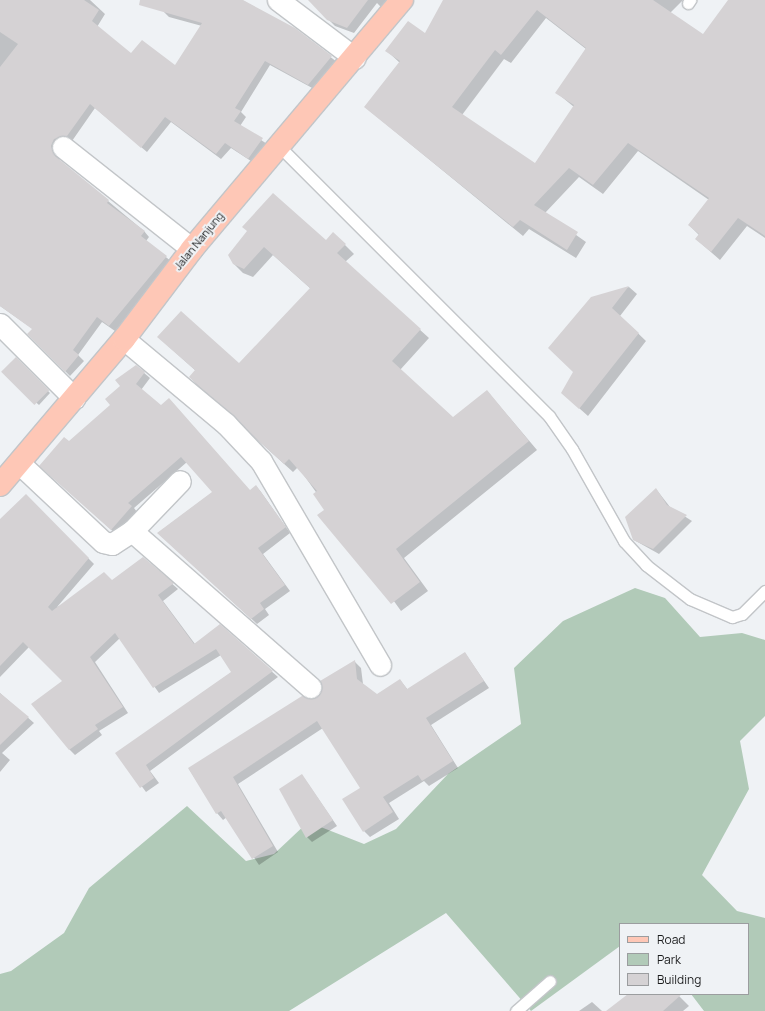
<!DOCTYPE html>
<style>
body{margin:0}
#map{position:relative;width:765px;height:1011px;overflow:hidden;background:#eff2f5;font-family:Manrope,sans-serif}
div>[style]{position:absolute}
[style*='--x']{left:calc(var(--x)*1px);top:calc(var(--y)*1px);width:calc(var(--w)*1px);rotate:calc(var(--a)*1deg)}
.green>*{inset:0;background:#b1cab8}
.shadow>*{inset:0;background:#0003}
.building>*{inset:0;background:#d5d2d4;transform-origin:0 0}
.roads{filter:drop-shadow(1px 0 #c2c5c8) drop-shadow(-1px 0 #c2c5c8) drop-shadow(0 1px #c2c5c8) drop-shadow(0 -1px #c2c5c8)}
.lane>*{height:11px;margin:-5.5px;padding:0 5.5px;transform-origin:5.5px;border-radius:5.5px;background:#fff}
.street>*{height:21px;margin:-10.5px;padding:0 10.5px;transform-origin:10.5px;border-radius:10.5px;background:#fff}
.primary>*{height:22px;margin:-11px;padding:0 11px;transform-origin:11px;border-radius:11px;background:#fec7b6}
span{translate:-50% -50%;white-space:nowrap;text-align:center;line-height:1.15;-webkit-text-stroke:4px #eff2f5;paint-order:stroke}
.street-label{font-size:11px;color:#1c1d1e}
.legend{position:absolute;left:619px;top:923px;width:130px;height:72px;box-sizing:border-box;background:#eff2f5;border:1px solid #9b9d9f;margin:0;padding:5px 7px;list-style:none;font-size:12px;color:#1c1d1e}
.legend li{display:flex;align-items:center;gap:8px;height:20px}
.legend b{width:20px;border:1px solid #9b9d9f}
</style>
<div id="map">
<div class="green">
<div style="clip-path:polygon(635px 588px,665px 598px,700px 637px,742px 633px,765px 640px,765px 716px,740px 741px,749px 789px,702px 875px,737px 911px,765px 918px,765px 1011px,704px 1011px,691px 994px,748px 994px,748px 924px,620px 924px,620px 946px,531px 1011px,446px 913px,289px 1011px,0 1011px,0 974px,11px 971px,64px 933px,89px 888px,187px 806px,246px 861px,274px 854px,308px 822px,364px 844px,396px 829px,448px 774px,521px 724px,514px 668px,563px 621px)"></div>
</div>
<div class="shadow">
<div style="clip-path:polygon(0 0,90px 0,105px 14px,97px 27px,132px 55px,176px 67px,202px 26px,169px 17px,164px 12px,167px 0,242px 0,294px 29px,337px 62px,314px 89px,270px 65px,241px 112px,246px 117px,240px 126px,267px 144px,254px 163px,231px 148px,221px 159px,171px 122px,147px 152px,95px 108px,72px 141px,56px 152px,60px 161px,144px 231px,149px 237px,146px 241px,172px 262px,115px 331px,102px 322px,78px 355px,84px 361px,70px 376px,28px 334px,33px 329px,0 306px)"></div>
<div style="clip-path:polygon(309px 0,393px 0,383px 9px,377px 3px,354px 33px,335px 26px)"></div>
<div style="clip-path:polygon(evenodd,445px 0,683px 0,670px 13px,703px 36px,731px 0,765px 0,765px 238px,747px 226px,720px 260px,696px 239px,699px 235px,689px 225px,709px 200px,638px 151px,603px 194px,579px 177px,545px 213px,586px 242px,576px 258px,529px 229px,523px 236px,365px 107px,400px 63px,387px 51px,425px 35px,445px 0,546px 18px,586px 49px,557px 93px,574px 107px,535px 164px,462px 115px,504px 59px,511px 63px,546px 18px)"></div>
<div style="clip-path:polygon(248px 231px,326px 241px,333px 233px,354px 254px,345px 262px,429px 338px,400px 370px,453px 418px,487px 391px,537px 450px,404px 558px,428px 591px,401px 611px,298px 467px,293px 472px,198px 386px,190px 377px,196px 371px,167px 345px,239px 364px,311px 289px,273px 255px,253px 277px,243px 273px,234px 264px)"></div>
<div style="clip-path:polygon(629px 287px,637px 294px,620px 316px,646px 341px,588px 416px,562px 393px,574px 372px,592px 298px)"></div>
<div style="clip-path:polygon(16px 358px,50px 393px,39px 405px,5px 375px)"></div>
<div style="clip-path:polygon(136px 366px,150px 378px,141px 390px,161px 407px,169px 399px,250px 491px,256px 486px,261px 492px,290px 533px,263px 554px,290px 591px,265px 609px,269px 615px,257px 624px,158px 533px,213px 492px,187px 462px,134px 508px,137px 512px,117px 535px,46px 471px,69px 443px,112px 405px)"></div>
<div style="clip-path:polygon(656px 489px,670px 507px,692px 521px,659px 554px,634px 540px)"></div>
<div style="clip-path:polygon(26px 496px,94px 564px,57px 607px,112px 581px,143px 558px,178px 589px,163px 601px,195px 644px,220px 626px,278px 677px,150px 771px,159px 783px,146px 792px,117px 753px,232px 672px,221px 655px,159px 693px,120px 638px,95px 662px,128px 713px,99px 731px,102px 735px,75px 755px,69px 749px,63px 681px,29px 647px,0 677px,0 522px)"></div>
<div style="clip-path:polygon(465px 653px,489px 688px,431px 725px,458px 768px,429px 786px,424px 781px,389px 803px,399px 819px,370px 837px,364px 831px,361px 788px,323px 728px,238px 784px,278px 852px,259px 865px,227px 817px,223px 820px,217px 813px,189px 769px,315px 699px,355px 662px,361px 668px,363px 684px,377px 695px,400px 680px,408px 690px)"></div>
<div style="clip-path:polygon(0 693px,34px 723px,2px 753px,10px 760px,0 772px)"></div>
<div style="clip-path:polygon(302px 775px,337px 826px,312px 842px,307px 837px)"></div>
<div style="clip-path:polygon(630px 994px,677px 994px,689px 1006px,683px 1011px,607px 1011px)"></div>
<div style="clip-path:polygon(592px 1002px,602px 1011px,579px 1011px)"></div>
</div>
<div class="building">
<div style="clip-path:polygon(0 0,84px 0,99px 10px,92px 21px,131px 53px,142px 40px,175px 65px,202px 23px,139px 5px,140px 0,243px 0,295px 28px,332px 56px,308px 85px,265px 61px,235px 108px,241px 111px,234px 121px,263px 138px,248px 159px,225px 143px,216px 154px,165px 117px,141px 148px,90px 104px,67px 136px,54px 139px,51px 146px,55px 156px,109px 200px,107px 203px,145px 231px,141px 236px,167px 256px,109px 326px,97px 317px,73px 350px,79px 355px,65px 372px,27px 334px,32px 329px,0 306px,0 67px,18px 44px,0 32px)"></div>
<div style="clip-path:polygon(308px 0,368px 0,347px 28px,327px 20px)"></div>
<div style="clip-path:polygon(evenodd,443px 0,653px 0,703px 34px,728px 0,765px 0,765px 236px,738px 218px,711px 252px,695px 239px,699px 234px,688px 225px,709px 198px,628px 143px,593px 185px,569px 168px,534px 205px,578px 232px,567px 250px,520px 220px,513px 227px,364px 107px,400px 61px,385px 51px,408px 21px,425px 33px,443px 0,537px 10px,586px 48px,555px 93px,574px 105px,535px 163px,452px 107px,495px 50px,501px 55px,537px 10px)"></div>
<div style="clip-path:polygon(273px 193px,326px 240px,333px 232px,346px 244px,337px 253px,421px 329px,392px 361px,453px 417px,487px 390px,529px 441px,396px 549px,420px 582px,391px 604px,317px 515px,324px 510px,313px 494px,317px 491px,289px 459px,284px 464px,189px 377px,195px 370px,157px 337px,181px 311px,239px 363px,310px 288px,264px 247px,244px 269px,233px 264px,228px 255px,247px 231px,242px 227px)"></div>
<div style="clip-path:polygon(629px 286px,612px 308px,639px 333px,579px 409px,561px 393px,573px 372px,548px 348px,591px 297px)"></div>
<div style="left:16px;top:357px;width:47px;height:21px;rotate:45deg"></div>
<div style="clip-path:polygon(136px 365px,145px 372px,136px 384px,161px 405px,169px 398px,250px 490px,256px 485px,286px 527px,258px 548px,285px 585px,260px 603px,264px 609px,251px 619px,157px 533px,212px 492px,181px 457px,128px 503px,132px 506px,111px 530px,39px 466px,64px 437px,69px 441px,110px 405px,105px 399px,120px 386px,115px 380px)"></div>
<div style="clip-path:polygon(656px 488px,667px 505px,687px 515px,653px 549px,633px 540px,625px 517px)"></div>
<div style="clip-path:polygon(26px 494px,89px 558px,48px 607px,52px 611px,104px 572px,112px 580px,143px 557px,174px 583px,158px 595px,194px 644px,220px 624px,273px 671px,146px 765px,154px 778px,140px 788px,115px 753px,231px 672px,216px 649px,153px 688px,115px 633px,90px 657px,123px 707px,95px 725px,98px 729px,69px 750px,31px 704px,62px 681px,23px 642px,0 666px,0 519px)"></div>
<div style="clip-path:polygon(465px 652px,484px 681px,426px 718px,453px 761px,422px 781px,418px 775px,383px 797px,393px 812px,363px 832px,342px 799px,360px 788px,317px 721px,233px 777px,273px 846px,252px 859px,221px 811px,216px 814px,188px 768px,302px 696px,314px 698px,322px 690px,320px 681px,355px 660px,357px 679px,377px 694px,400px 679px,407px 689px)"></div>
<div style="clip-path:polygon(0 693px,29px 717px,0 745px)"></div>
<div style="clip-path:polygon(302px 774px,333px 820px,306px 838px,279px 789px)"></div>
<div style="clip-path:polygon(628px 994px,682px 994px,663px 1011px,606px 1011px)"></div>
</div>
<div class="roads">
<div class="lane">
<div style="--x:688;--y:3;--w:4;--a:-56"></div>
<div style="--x:279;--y:146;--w:382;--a:45"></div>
<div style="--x:549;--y:416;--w:40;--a:55.1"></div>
<div style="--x:572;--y:449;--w:106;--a:60.5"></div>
<div style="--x:624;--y:541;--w:33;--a:47"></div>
<div style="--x:646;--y:565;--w:56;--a:37.7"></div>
<div style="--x:690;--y:599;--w:46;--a:23.2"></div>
<div style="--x:732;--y:617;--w:10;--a:-17"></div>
<div style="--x:742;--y:614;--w:33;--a:-45"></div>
<div style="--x:516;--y:1011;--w:45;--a:-41.4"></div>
</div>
<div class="street">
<div style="--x:278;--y:0;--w:96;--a:37"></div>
<div style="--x:63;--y:147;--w:164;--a:38.3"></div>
<div style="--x:0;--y:324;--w:105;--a:45"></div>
<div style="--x:124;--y:339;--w:133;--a:39.8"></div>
<div style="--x:226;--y:424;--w:51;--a:46.6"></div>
<div style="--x:261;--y:461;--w:236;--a:59.7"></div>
<div style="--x:19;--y:463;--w:115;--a:43.2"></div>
<div style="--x:103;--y:542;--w:9;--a:13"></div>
<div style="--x:112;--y:544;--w:24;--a:-33"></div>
<div style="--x:132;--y:531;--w:69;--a:-46.2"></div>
<div style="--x:132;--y:531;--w:237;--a:41.2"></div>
</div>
<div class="primary">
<div style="--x:0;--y:485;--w:192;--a:-49.7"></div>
<div style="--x:124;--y:339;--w:113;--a:-52.9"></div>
<div style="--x:192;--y:249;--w:326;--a:-49.9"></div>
</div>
</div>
<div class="street-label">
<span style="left:199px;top:241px;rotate:-51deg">Jalan Nanjung</span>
</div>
<ul class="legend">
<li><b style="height:5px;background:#fec7b6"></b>Road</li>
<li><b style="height:11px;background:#b1cab8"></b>Park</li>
<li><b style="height:11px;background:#d5d2d4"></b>Building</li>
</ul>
</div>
